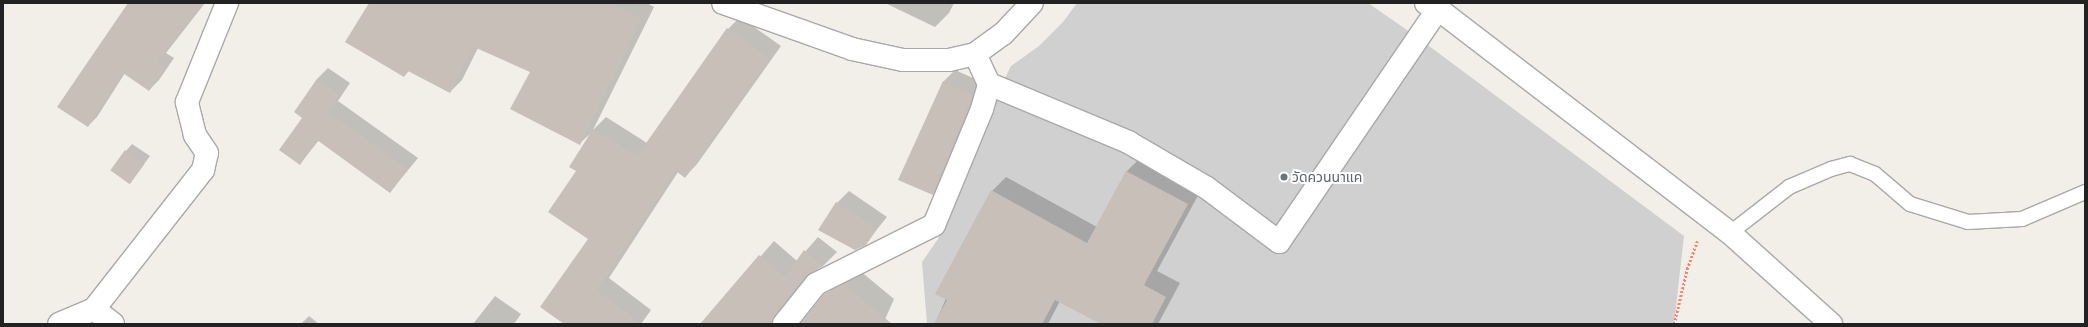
<!DOCTYPE html>
<meta charset="utf-8">
<style>
body{margin:0}
#map{position:relative;width:2088px;height:327px;overflow:hidden;background:#f2efe9;font-family:"Roboto Condensed","Noto Sans Thai",sans-serif}
div>[style]{position:absolute}
[style*='--x']{left:calc(var(--x)*1px);top:calc(var(--y)*1px);width:calc(var(--w)*1px);rotate:calc(var(--a)*1deg)}
.religious>*{inset:0;background:#d0d0d0}
.shadow>*{inset:0;background:#0003}
.building>*{inset:0;background:#c7bfb8;transform-origin:0 0}
.path>*{height:2.5px;margin-top:-1.25px;transform-origin:0;background:repeating-linear-gradient(90deg,#fa8072 0 2px,transparent 0 4px)}
.roads{filter:drop-shadow(1px 0 #a9a9a9) drop-shadow(-1px 0 #a9a9a9) drop-shadow(0 1px #a9a9a9) drop-shadow(0 -1px #a9a9a9)}
.service>*{height:14px;margin:-7px;padding:0 7px;transform-origin:7px;border-radius:7px;background:#fff}
.minor>*{height:22px;margin:-11px;padding:0 11px;transform-origin:11px;border-radius:11px;background:#fff}
.tertiary>*{height:22px;margin:-11px;padding:0 11px;transform-origin:11px;border-radius:11px;background:#fff}
.dots>*{width:11px;height:11px;translate:-50% -50%;box-sizing:border-box;border:2px solid #fff;border-radius:50%}
span{translate:-50% -50%;white-space:nowrap;text-align:center;line-height:1.15;-webkit-text-stroke:4px #fff;paint-order:stroke}
.worship-label{font-size:14px;color:#5b616d}
.left{translate:0 -50%;text-align:left}
.frame{position:absolute;inset:0;border:4px solid #222;pointer-events:none}
</style>
<div id="map">
<div class="religious">
<div style="clip-path:polygon(1077px 3px,1368px 3px,1417px 37px,1684px 236px,1674px 324px,927px 324px,922px 262px,938px 239px,994px 100px,1011px 66px,1039px 46px,1063px 22px)"></div>
</div>
<div class="shadow">
<div style="clip-path:polygon(129px 3px,205px 3px,166px 53px,174px 58px,159px 80px,149px 90px,125px 73px,97px 117px,88px 126px)"></div>
<div style="clip-path:polygon(370px 3px,647px 3px,654px 7px,593px 130px,606px 117px,647px 143px,728px 29px,740px 17px,781px 46px,697px 164px,685px 177px,678px 172px,609px 278px,651px 310px,641px 324px,565px 324px,589px 239px,578px 171px,590px 134px,579px 144px,531px 72px,478px 48px,462px 80px,450px 92px,410px 70px,404px 76px)"></div>
<div style="clip-path:polygon(885px 3px,954px 3px,949px 13px,935px 27px)"></div>
<div style="clip-path:polygon(328px 68px,350px 83px,338px 101px,418px 158px,390px 192px,319px 140px,300px 164px,304px 118px,295px 112px,317px 79px)"></div>
<div style="clip-path:polygon(955px 70px,984px 83px,944px 182px,933px 194px,943px 82px)"></div>
<div style="clip-path:polygon(132px 144px,150px 156px,130px 183px,126px 151px)"></div>
<div style="clip-path:polygon(1141px 157px,1201px 190px,1157px 271px,1180px 283px,1158px 324px,1103px 324px,1060px 301px,1048px 324px,935px 324px,992px 191px,1006px 177px,1097px 227px,1127px 171px)"></div>
<div style="clip-path:polygon(849px 191px,887px 217px,865px 244px,837px 203px)"></div>
<div style="clip-path:polygon(818px 237px,837px 252px,823px 266px,810px 273px,768px 324px,702px 324px,774px 241px,797px 261px)"></div>
<div style="clip-path:polygon(859px 270px,894px 299px,883px 324px,800px 324px,840px 280px)"></div>
<div style="clip-path:polygon(495px 296px,521px 314px,514px 324px,473px 324px)"></div>
<div style="clip-path:polygon(309px 316px,319px 324px,301px 324px)"></div>
</div>
<div class="building">
<div style="clip-path:polygon(128px 3px,204px 3px,157px 62px,165px 68px,149px 91px,123px 73px,88px 127px,57px 107px)"></div>
<div style="clip-path:polygon(369px 3px,610px 3px,642px 19px,580px 145px,510px 109px,530px 72px,474px 47px,450px 93px,408px 71px,404px 77px,345px 42px)"></div>
<div style="clip-path:polygon(727px 28px,770px 59px,685px 178px,676px 171px,597px 290px,641px 324px,564px 324px,540px 307px,588px 239px,548px 212px,576px 171px,569px 167px,593px 129px,637px 156px)"></div>
<div style="clip-path:polygon(317px 79px,340px 94px,328px 112px,408px 169px,390px 193px,317px 140px,300px 165px,279px 150px,302px 118px,294px 112px)"></div>
<div style="clip-path:polygon(943px 81px,973px 95px,933px 195px,898px 180px)"></div>
<div style="left:125px;top:150px;width:24px;height:25px;rotate:36deg"></div>
<div style="clip-path:polygon(1126px 171px,1188px 204px,1144px 285px,1166px 297px,1152px 324px,1101px 324px,1055px 300px,1042px 324px,934px 324px,947px 300px,935px 294px,991px 190px,1087px 243px)"></div>
<div style="clip-path:polygon(836px 202px,877px 229px,866px 245px,855px 250px,818px 230px)"></div>
<div style="clip-path:polygon(804px 250px,823px 266px,806px 276px,774px 316px,772px 324px,700px 324px,759px 255px,785px 277px)"></div>
<div style="clip-path:polygon(844px 284px,892px 324px,800px 324px,824px 294px)"></div>
</div>
<div class="path">
<div style="--x:1674;--y:324;--w:57;--a:-76.7"></div>
<div style="--x:1687;--y:269;--w:30;--a:-70"></div>
</div>
<div class="roads">
<div class="service">
<div style="--x:1730;--y:233;--w:75;--a:-37.9"></div>
<div style="--x:1789;--y:187;--w:46;--a:-23.2"></div>
<div style="--x:1831;--y:169;--w:20;--a:-15"></div>
<div style="--x:1850;--y:164;--w:27;--a:22"></div>
<div style="--x:1875;--y:174;--w:46;--a:40.6"></div>
<div style="--x:1910;--y:204;--w:61;--a:17.2"></div>
<div style="--x:1968;--y:222;--w:54;--a:-3.2"></div>
<div style="--x:2022;--y:219;--w:69;--a:-23.2"></div>
</div>
<div class="minor">
<div style="--x:989;--y:84;--w:151;--a:22.6"></div>
<div style="--x:1128;--y:142;--w:91;--a:30.2"></div>
<div style="--x:1207;--y:188;--w:90;--a:36.9"></div>
<div style="--x:1279;--y:242;--w:282;--a:-55.7"></div>
<div style="--x:94;--y:309;--w:177;--a:-51.9"></div>
<div style="--x:203;--y:170;--w:17;--a:-77"></div>
<div style="--x:207;--y:153;--w:22;--a:-124"></div>
<div style="--x:195;--y:135;--w:34;--a:-104"></div>
<div style="--x:187;--y:102;--w:107;--a:-68"></div>
<div style="--x:59;--y:324;--w:38;--a:-23"></div>
<div style="--x:94;--y:309;--w:24;--a:38"></div>
<div style="--x:784;--y:324;--w:51;--a:-51.3"></div>
<div style="--x:816;--y:284;--w:132;--a:-26.6"></div>
<div style="--x:934;--y:225;--w:126;--a:-67.5"></div>
<div style="--x:982;--y:109;--w:26;--a:-74"></div>
<div style="--x:989;--y:84;--w:33;--a:-115"></div>
</div>
<div class="tertiary">
<div style="--x:723;--y:3;--w:137;--a:19.6"></div>
<div style="--x:852;--y:49;--w:52;--a:12.2"></div>
<div style="--x:903;--y:60;--w:46;--a:0"></div>
<div style="--x:949;--y:60;--w:27;--a:-13"></div>
<div style="--x:975;--y:54;--w:34;--a:-36"></div>
<div style="--x:1003;--y:34;--w:42;--a:-46.9"></div>
<div style="--x:1426;--y:3;--w:13;--a:27"></div>
<div style="--x:1438;--y:9;--w:368;--a:37.5"></div>
<div style="--x:1730;--y:233;--w:136;--a:42"></div>
</div>
</div>
<div class="dots">
<div style="left:1284px;top:177px;background:#6b7280"></div>
</div>
<div class="worship-label">
<span class="left" style="left:1292px;top:177px">วัดควนนาแค</span>
</div>
<div class="frame"></div>
</div>
